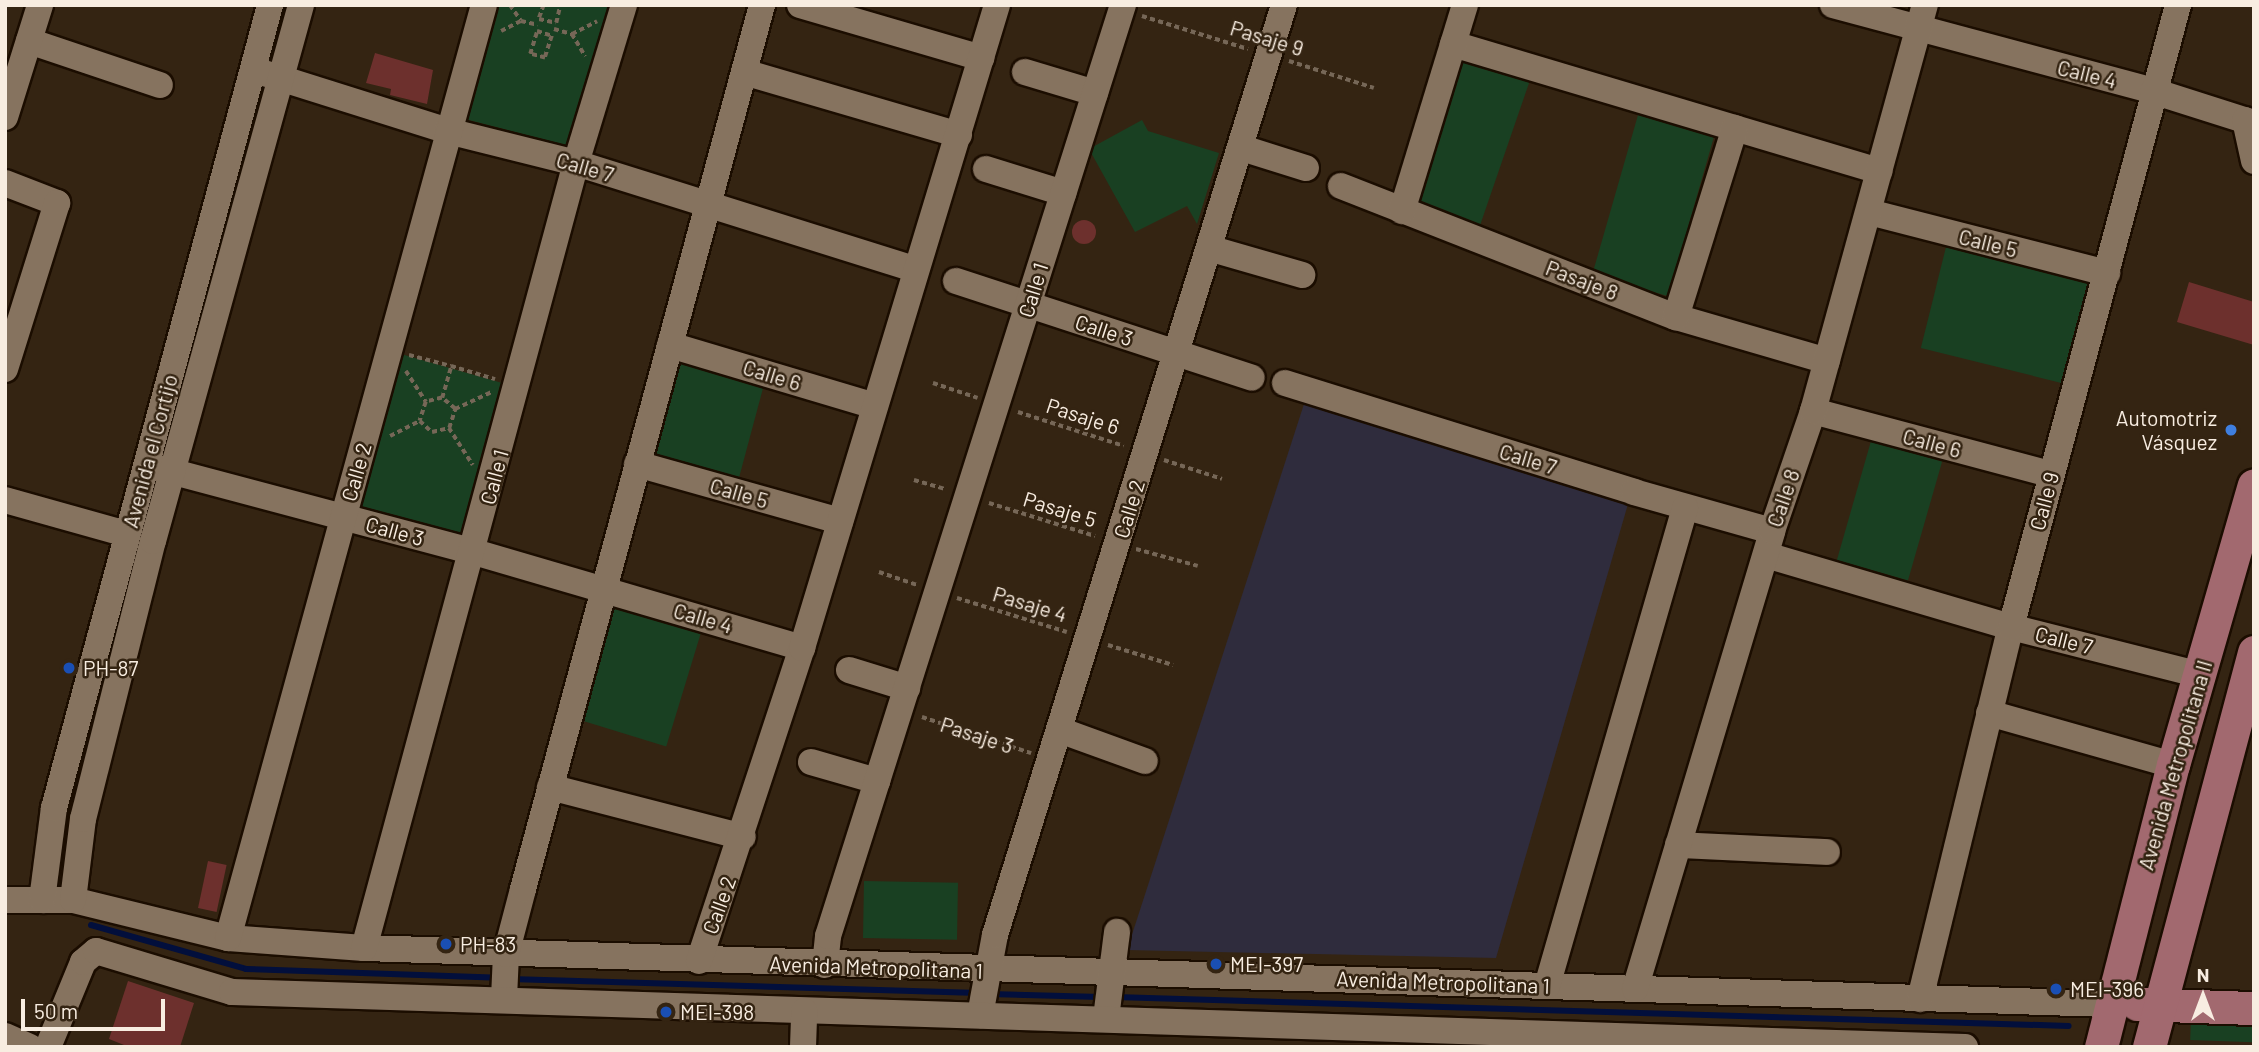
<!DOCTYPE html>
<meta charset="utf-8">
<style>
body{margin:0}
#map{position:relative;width:2259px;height:1052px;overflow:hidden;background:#342412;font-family:Barlow,sans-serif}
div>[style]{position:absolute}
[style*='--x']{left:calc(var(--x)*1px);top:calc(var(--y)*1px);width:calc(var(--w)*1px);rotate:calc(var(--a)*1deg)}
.industrial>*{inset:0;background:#2f2c3d}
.green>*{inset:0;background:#194022;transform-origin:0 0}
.stream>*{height:6px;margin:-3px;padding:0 3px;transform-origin:3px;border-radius:3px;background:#020f3c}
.building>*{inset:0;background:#6d302d;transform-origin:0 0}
.round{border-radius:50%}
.path>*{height:3.5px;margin-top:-1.75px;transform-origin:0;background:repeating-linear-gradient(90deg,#766757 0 5px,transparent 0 8.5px)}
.roads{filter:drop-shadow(2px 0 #1b0d00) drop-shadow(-2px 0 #1b0d00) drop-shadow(0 2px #1b0d00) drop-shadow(0 -2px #1b0d00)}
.minor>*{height:26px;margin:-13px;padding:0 13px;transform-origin:13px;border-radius:13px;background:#86735f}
.major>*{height:33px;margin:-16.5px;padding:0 16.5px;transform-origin:16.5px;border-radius:16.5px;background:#a2696f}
.dots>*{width:19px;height:19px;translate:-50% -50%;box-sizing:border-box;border:4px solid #342412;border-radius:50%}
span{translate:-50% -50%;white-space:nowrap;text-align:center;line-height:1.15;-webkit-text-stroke:5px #342412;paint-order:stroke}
.street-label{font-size:21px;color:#f8ede1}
.poi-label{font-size:21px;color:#f8ede1}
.right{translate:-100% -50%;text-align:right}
.left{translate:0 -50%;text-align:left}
.frame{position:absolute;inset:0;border:7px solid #f8ede1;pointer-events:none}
.north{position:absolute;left:2168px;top:961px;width:70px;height:70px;-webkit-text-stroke:5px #342412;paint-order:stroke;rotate:0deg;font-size:19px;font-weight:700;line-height:28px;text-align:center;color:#f8ede1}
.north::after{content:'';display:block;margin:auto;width:24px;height:32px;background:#f8ede1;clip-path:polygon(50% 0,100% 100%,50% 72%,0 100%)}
.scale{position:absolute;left:21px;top:999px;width:144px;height:32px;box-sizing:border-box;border:4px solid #f8ede1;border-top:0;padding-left:9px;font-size:21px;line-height:24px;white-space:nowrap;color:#f8ede1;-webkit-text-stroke:5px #342412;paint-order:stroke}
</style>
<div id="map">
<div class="industrial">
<div style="clip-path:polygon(1304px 404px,1628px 504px,1496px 958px,1127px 950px)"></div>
</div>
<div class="green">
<div style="clip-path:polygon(498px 5px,608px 5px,568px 146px,465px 119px)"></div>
<div style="left:1459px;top:56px;width:75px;height:155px;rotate:19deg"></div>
<div style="left:1638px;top:115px;width:79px;height:166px;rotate:16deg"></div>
<div style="clip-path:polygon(1142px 120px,1148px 131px,1219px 153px,1197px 224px,1187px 206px,1135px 232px,1089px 149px)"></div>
<div style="left:1946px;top:247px;width:150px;height:104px;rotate:14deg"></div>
<div style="left:401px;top:354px;width:107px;height:162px;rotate:16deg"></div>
<div style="left:681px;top:358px;width:87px;height:105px;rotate:15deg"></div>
<div style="left:1871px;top:441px;width:74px;height:124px;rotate:16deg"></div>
<div style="left:614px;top:606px;width:91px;height:119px;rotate:17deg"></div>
<div style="left:864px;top:881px;width:94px;height:57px;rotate:1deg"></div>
<div style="left:2191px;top:1017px;width:63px;height:23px;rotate:2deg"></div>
</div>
<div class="stream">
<div style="--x:91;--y:925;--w:161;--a:15.8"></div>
<div style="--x:246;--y:969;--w:253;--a:2"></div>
<div style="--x:510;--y:979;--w:469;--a:1.7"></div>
<div style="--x:989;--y:994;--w:112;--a:1.5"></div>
<div style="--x:1115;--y:997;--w:954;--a:1.74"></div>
</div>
<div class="building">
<div style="clip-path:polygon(375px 53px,433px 70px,427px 104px,390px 95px,391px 89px,366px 83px)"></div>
<div class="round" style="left:1072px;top:220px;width:24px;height:24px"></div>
<div style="clip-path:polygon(2189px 282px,2254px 302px,2254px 345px,2177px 322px)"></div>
<div style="left:208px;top:861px;width:19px;height:48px;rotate:12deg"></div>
<div style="clip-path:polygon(128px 981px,194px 1003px,180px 1047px,129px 1047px,109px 1039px)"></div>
</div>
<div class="path">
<div style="--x:510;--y:5;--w:19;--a:55"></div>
<div style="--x:544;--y:5;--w:15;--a:110"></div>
<div style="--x:539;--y:19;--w:17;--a:13"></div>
<div style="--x:556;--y:23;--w:18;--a:-77"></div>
<div style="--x:1142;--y:16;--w:111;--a:17.3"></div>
<div style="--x:554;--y:29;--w:19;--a:16"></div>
<div style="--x:572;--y:34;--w:28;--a:-27"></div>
<div style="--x:501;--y:31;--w:22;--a:-27"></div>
<div style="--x:521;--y:21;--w:17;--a:13"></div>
<div style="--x:537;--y:31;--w:16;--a:18"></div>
<div style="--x:552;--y:36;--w:23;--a:108"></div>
<div style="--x:545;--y:58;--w:16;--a:-165"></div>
<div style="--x:530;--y:54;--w:24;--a:-73"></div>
<div style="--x:572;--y:34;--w:26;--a:59"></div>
<div style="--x:1289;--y:61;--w:89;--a:17.6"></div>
<div style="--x:409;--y:355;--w:43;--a:14.7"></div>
<div style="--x:406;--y:371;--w:37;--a:57"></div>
<div style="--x:426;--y:402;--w:20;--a:108"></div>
<div style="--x:420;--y:421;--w:16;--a:43"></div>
<div style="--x:432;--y:432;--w:17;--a:-13"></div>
<div style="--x:449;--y:428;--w:20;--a:-72"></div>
<div style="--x:455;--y:409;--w:17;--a:-140"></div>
<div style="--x:442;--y:398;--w:16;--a:166"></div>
<div style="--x:933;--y:383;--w:47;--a:18.4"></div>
<div style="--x:442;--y:398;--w:33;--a:-74"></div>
<div style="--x:451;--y:366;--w:46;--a:16.5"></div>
<div style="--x:455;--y:409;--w:40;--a:-25"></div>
<div style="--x:1018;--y:412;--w:111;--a:17.8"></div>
<div style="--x:449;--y:428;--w:44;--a:57"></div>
<div style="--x:390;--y:436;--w:34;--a:-27"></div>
<div style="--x:1164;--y:460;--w:61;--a:18.1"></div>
<div style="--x:914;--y:480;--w:32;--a:16"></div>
<div style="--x:989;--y:503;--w:111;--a:17.3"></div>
<div style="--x:1136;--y:549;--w:64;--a:15.3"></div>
<div style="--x:879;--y:572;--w:40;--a:18.9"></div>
<div style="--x:957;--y:598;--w:115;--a:17.2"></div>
<div style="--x:1108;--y:645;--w:68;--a:17.1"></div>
<div style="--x:922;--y:717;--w:115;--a:18.3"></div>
</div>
<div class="roads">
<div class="minor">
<div style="--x:800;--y:5;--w:189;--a:16.3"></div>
<div style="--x:1833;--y:5;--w:331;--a:15"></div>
<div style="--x:2153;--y:91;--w:106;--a:17.6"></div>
<div style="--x:29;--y:41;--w:138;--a:18.6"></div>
<div style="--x:1453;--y:44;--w:445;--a:16.6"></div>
<div style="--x:744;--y:72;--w:224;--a:16.3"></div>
<div style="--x:1025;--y:72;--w:73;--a:16.7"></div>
<div style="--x:264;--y:73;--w:193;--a:17.5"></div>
<div style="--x:448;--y:131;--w:132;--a:14"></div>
<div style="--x:576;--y:163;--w:355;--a:17.4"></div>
<div style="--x:5;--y:117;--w:117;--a:-72.6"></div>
<div style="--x:2245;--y:120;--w:42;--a:77.6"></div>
<div style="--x:1242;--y:148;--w:67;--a:17.4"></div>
<div style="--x:986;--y:169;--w:81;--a:17.3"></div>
<div style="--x:5;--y:183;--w:56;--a:21"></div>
<div style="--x:57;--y:203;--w:174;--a:107.4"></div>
<div style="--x:1341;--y:186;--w:360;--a:21.4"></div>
<div style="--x:1676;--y:317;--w:157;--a:16.2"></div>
<div style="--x:1402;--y:211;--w:215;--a:-73"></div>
<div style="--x:1869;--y:212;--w:246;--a:14.4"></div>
<div style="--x:1212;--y:249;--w:94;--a:16.1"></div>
<div style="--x:956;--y:281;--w:311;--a:18.1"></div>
<div style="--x:1676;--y:317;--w:198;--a:-72.7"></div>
<div style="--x:670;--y:345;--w:213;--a:16.6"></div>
<div style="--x:1285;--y:383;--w:366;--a:17.3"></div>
<div style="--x:1634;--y:492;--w:143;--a:15.8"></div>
<div style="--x:1813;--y:411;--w:245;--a:14.9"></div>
<div style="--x:637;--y:464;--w:211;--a:15.7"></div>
<div style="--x:155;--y:467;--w:330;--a:14.9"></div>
<div style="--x:474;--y:552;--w:342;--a:16.3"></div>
<div style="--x:5;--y:500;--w:127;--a:15.6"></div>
<div style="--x:1766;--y:555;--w:255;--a:16.4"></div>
<div style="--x:2011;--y:627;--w:196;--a:14.2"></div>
<div style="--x:849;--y:670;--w:61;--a:17.2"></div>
<div style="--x:1989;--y:713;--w:191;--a:15.8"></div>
<div style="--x:1062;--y:731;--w:88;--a:19.9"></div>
<div style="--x:811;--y:762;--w:69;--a:16.1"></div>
<div style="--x:550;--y:787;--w:199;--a:14.5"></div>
<div style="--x:1678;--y:845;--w:149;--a:2.7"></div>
<div style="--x:5;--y:900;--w:68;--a:0"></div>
<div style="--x:73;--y:900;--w:160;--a:13.8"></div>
<div style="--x:228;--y:938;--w:136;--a:4.2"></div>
<div style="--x:364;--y:948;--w:1747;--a:1.84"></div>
<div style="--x:42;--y:900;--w:93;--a:-82.6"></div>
<div style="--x:54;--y:808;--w:832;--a:-74.94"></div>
<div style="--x:73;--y:900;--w:82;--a:-83"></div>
<div style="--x:83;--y:819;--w:287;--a:-75.9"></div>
<div style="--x:153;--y:541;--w:556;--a:-74.56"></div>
<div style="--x:228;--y:938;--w:967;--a:-74.66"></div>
<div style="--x:364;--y:948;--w:813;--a:-74.89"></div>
<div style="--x:576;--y:163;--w:165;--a:-73.1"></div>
<div style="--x:699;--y:961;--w:330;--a:-71.8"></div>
<div style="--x:802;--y:648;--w:672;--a:-73.13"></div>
<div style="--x:825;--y:965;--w:29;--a:-84"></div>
<div style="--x:828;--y:936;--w:977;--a:-72.42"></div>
<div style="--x:1547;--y:986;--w:498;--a:-73.9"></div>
<div style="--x:1635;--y:989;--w:478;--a:-73.3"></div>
<div style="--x:1772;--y:531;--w:127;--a:-71.1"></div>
<div style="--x:1813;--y:411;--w:421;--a:-74.6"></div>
<div style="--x:504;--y:998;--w:44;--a:-87.4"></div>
<div style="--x:506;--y:954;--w:67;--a:-75.3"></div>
<div style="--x:523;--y:889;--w:916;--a:-74.87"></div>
<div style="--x:1920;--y:999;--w:383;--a:-76.3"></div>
<div style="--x:2011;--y:627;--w:644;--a:-74.97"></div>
<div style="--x:980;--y:1015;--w:81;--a:-79.4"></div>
<div style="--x:995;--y:935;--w:974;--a:-72.74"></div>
<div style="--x:1106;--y:1018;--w:87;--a:-82.7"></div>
<div style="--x:5;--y:1036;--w:27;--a:24"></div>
<div style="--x:48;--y:1047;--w:92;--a:-67.6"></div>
<div style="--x:83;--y:962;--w:17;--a:-40"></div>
<div style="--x:96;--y:951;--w:142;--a:16.8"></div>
<div style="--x:232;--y:992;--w:1734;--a:1.82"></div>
<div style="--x:803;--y:1047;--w:36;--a:-88"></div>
</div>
<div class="major">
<div style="--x:2137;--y:1004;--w:117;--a:2"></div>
<div style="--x:2101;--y:1047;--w:291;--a:-75.7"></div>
<div style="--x:2173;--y:765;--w:291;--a:-73.9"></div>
<div style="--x:2149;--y:1047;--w:409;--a:-75.1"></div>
</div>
</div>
<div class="dots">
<div style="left:2231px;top:430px;background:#3f7fe0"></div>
<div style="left:69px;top:668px;background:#1a4fb4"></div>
<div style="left:446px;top:944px;background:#1a4fb4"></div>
<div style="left:1216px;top:964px;background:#1a4fb4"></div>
<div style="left:2056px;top:989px;background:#1a4fb4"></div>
<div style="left:666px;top:1012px;background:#1a4fb4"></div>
</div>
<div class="street-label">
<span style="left:1267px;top:38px;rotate:17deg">Pasaje 9</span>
<span style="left:2087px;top:74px;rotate:14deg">Calle 4</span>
<span style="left:585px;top:167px;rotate:16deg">Calle 7</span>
<span style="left:1988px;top:243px;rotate:14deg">Calle 5</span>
<span style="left:1582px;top:280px;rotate:21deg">Pasaje 8</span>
<span style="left:1033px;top:290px;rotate:-73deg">Calle 1</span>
<span style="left:1104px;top:330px;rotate:18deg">Calle 3</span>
<span style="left:772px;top:375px;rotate:17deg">Calle 6</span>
<span style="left:1083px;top:416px;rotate:18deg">Pasaje 6</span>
<span style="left:1932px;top:443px;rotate:15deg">Calle 6</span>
<span style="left:150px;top:451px;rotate:-75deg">Avenida el Cortijo</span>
<span style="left:1528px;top:459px;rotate:17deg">Calle 7</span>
<span style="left:356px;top:472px;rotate:-74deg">Calle 2</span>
<span style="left:494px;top:477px;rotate:-75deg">Calle 1</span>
<span style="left:739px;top:493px;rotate:16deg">Calle 5</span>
<span style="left:1783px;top:498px;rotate:-71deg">Calle 8</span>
<span style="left:2044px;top:501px;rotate:-75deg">Calle 9</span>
<span style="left:1060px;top:509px;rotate:17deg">Pasaje 5</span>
<span style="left:1129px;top:509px;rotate:-73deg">Calle 2</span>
<span style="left:395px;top:531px;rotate:15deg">Calle 3</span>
<span style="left:1030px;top:604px;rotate:17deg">Pasaje 4</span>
<span style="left:703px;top:618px;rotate:16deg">Calle 4</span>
<span style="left:2064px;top:640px;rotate:14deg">Calle 7</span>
<span style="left:977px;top:735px;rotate:18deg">Pasaje 3</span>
<span style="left:2175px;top:765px;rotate:-74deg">Avenida Metropolitana II</span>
<span style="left:719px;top:905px;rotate:-70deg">Calle 2</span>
<span style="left:876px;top:967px;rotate:2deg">Avenida Metropolitana 1</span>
<span style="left:1443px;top:982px;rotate:2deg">Avenida Metropolitana 1</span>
</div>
<div class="poi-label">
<span class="right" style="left:2217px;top:430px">Automotriz<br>Vásquez</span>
<span class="left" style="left:83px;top:668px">PH-87</span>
<span class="left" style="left:460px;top:944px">PH-83</span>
<span class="left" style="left:1230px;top:964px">MEI-397</span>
<span class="left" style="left:2070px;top:989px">MEI-396</span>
<span class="left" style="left:680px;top:1012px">MEI-398</span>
</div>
<div class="frame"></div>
<div class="north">N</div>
<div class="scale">50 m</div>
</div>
